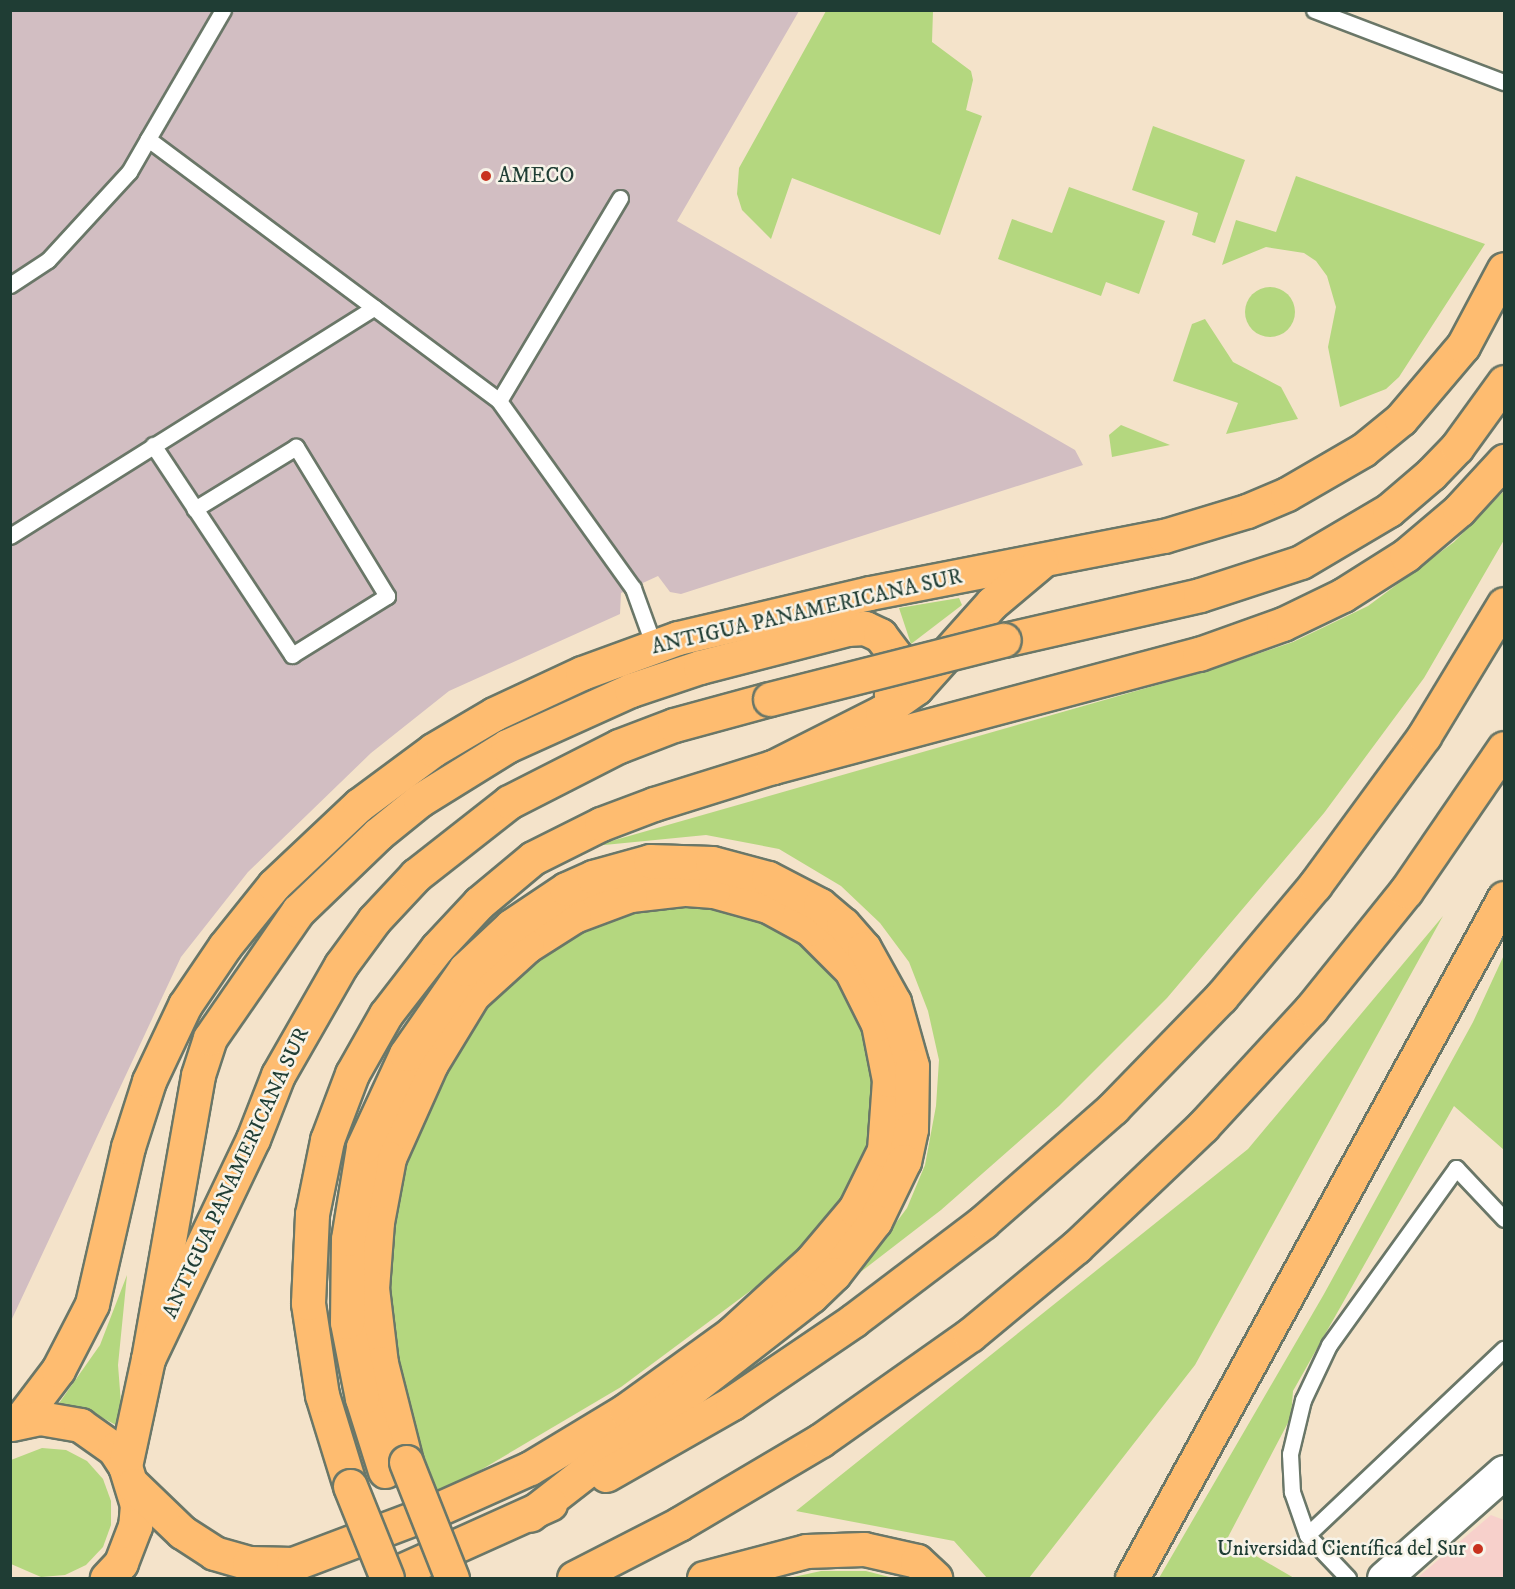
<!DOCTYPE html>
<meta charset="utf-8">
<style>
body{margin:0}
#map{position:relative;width:1515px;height:1589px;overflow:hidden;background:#f4e3ca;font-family:"IM FELL DW Pica",serif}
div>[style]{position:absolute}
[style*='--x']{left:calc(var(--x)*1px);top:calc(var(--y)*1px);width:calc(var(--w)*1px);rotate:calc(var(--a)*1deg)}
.built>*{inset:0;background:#f7d0cb}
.industrial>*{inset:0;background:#d2bec2}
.green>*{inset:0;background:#b4d77f}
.round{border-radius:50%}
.roads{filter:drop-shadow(2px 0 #6a7768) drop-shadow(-2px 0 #6a7768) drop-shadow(0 2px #6a7768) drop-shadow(0 -2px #6a7768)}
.service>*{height:15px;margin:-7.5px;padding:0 7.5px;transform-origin:7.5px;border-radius:7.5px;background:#fff}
.tertiary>*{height:33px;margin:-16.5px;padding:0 16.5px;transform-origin:16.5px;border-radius:16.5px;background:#fff}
.primary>*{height:33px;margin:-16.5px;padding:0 16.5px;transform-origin:16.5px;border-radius:16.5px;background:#febc70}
.motorway>*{height:33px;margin:-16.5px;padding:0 16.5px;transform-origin:16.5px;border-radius:16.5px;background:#febc70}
.bridges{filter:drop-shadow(2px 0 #6a7768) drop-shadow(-2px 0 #6a7768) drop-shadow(0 2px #6a7768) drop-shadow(0 -2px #6a7768)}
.primary-bridge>*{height:33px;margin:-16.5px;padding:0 16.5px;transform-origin:16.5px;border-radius:16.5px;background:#febc70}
.dots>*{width:16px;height:16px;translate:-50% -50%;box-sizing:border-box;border:3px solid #f7f3e8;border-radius:50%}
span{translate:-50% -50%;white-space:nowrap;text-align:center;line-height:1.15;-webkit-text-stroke:5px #f7f3e8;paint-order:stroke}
.poi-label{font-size:21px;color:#1f3d34}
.left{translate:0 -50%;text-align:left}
.right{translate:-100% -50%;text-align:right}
.street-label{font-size:21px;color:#1f3d34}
.frame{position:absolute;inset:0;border:12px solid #1f3d34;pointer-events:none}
</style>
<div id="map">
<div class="built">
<div style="clip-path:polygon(1491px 1515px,1504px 1520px,1504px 1578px,1417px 1578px)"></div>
</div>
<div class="industrial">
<div style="clip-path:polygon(11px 11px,799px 11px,677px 221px,1075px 450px,1083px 465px,681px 594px,670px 592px,658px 576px,621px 593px,620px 614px,449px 691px,371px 753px,248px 872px,181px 957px,11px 1321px)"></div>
</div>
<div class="green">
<div style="clip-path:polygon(826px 11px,933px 11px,932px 42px,971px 71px,973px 80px,966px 110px,982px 116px,940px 235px,792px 178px,771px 239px,742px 210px,737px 194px,739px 168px)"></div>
<div style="clip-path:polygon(1153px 126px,1245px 160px,1215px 243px,1192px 235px,1198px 213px,1132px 190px)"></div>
<div style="clip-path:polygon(1296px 176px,1485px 244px,1399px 377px,1386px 389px,1340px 407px,1328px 347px,1336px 307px,1327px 276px,1316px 261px,1304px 253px,1266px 247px,1222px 265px,1236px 220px,1276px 232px)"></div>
<div style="clip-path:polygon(1069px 187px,1165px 221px,1139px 294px,1106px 282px,1101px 296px,998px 259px,1012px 219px,1052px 233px)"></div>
<div class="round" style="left:1245px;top:287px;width:50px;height:50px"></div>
<div style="clip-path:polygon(1205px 319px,1233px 362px,1281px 387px,1298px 419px,1226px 434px,1238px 403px,1173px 381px,1192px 324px)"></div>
<div style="clip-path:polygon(1121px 425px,1170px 445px,1112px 457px,1109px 435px)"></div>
<div style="clip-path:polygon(1504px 491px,1504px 540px,1424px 678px,1324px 813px,1167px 998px,1059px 1106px,941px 1210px,858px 1274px,907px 1208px,925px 1165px,936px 1106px,939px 1060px,928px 1011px,909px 962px,880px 923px,841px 886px,779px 849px,706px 835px,594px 846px,1213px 669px,1293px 642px,1368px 606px,1454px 542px)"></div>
<div style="clip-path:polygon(959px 598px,962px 605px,911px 644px,899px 608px)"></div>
<div style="clip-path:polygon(687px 902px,752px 912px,813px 954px,848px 997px,868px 1045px,878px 1101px,872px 1153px,820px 1239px,621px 1387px,435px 1497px,406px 1425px,383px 1274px,395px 1185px,421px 1114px,490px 1003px,528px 963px,578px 926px,640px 904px)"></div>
<div style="clip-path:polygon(1443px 916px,1195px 1365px,1029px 1578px,987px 1578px,954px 1541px,796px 1511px,1248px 1149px)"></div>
<div style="clip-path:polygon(1504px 955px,1504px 1150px,1454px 1106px,1293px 1391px,1291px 1417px,1227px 1539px,1294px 1578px,1159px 1578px,1324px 1294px,1473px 1022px)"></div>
<div style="clip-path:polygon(127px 1275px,118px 1365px,123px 1429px,92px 1412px,57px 1406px,100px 1345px)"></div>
<div style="clip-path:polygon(42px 1448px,66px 1450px,87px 1461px,103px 1479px,111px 1501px,111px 1525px,103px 1547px,86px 1565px,65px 1575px,41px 1577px,11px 1564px,11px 1460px)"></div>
<div style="clip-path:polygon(821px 1571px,866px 1571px,893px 1578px,789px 1578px)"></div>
</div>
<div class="roads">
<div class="service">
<div style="--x:223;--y:10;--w:149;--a:120.2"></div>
<div style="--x:148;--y:139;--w:438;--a:36.7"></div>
<div style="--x:1314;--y:10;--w:203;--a:20.8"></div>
<div style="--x:620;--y:198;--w:236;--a:120.8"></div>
<div style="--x:499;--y:401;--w:230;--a:54.4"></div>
<div style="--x:633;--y:588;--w:62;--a:70.1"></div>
<div style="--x:10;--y:285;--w:45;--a:-33.3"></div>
<div style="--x:48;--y:260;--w:120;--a:-47.4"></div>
<div style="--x:129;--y:172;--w:38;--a:-60"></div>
<div style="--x:153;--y:445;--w:252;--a:56.5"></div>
<div style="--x:292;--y:655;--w:112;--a:-31.8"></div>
<div style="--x:387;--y:596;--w:175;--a:-121.4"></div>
<div style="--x:296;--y:447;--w:119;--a:148.5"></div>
<div style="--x:10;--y:536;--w:430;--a:-32.1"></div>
<div style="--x:1307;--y:1535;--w:271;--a:-43.4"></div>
<div style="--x:1348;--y:1578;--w:59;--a:-133.6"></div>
<div style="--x:1307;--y:1535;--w:46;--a:-109.2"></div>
<div style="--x:1292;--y:1492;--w:38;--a:-93"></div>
<div style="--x:1290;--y:1454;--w:56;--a:-76.5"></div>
<div style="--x:1303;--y:1400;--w:61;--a:-64.7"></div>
<div style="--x:1329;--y:1345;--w:218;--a:-54.3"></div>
<div style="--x:1456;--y:1168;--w:70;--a:46.7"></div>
</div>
<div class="tertiary">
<div style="--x:1384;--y:1578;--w:160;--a:-41.5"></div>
</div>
<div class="primary">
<div style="--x:1004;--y:640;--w:201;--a:-12.9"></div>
<div style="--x:1200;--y:595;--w:106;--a:-18.1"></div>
<div style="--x:1301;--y:562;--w:102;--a:-30.6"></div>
<div style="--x:1389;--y:510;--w:55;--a:-40.6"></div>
<div style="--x:1431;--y:474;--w:37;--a:-46"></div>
<div style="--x:1457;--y:447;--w:80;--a:-54.1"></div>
<div style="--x:148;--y:1359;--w:288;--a:-80"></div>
<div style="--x:198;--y:1075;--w:39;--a:-72"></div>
<div style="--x:210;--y:1038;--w:155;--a:-55.3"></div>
<div style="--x:298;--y:911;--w:111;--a:-43.9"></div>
<div style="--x:378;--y:834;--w:54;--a:-39"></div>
<div style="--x:420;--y:800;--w:102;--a:-31.8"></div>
<div style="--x:507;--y:746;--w:136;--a:-24.3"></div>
<div style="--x:631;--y:690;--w:73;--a:-18.4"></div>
<div style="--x:700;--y:667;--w:152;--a:-14.5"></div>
<div style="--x:847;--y:629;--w:18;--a:-3"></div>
<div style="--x:865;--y:628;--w:17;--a:25"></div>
<div style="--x:880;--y:635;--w:25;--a:53"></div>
<div style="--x:895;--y:655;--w:29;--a:86"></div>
<div style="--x:897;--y:684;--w:12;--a:121"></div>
<div style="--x:20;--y:1420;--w:63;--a:-52.8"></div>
<div style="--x:58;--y:1370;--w:74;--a:-62.7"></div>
<div style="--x:92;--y:1304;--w:161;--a:-77.1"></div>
<div style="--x:128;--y:1147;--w:69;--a:-72.3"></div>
<div style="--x:149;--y:1081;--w:84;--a:-64.7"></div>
<div style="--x:185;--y:1005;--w:71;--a:-55.9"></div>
<div style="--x:225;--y:946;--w:78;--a:-51.2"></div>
<div style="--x:274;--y:885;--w:117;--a:-43.3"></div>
<div style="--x:359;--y:805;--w:92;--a:-36.6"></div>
<div style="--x:433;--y:750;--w:71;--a:-30.5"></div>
<div style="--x:494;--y:714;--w:97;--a:-25"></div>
<div style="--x:582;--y:673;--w:102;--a:-20"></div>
<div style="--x:678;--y:638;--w:197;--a:-13.2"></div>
<div style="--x:870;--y:593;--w:299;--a:-11"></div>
<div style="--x:1164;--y:536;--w:87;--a:-16.8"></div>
<div style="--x:1247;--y:511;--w:43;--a:-23"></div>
<div style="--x:1287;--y:494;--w:88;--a:-30.1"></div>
<div style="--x:1363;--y:450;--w:49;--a:-39.2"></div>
<div style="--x:1401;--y:419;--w:96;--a:-49.7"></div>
<div style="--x:1463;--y:346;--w:87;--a:-62"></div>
<div style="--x:11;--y:1424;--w:30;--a:-12"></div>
<div style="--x:40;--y:1418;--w:41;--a:9.9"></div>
<div style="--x:80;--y:1425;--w:42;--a:35.2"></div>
<div style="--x:114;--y:1449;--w:20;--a:57"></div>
<div style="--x:125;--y:1466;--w:41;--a:72.9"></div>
<div style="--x:137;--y:1505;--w:21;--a:95"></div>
<div style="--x:135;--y:1526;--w:40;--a:111"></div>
<div style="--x:121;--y:1563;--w:21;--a:133"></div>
<div style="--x:125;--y:1466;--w:109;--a:-77.9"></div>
<div style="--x:148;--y:1359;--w:244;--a:-64.5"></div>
<div style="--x:253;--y:1139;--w:69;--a:-68.7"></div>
<div style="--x:278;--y:1075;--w:127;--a:-60.2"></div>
<div style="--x:341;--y:965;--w:56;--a:-53.7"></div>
<div style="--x:374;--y:920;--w:62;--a:-47"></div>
<div style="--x:416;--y:875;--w:118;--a:-38.1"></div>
<div style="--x:509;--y:802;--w:123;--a:-27"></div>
<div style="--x:619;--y:746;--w:59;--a:-20.9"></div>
<div style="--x:674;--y:725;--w:99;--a:-15.2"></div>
<div style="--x:133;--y:1485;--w:68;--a:43.8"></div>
<div style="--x:182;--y:1532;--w:38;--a:33"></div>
<div style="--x:214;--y:1553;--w:36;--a:16"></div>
<div style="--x:249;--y:1563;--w:44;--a:1.3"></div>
<div style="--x:293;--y:1564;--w:153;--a:-20.7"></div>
<div style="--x:436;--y:1510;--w:103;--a:-24.1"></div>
<div style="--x:530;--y:1468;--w:112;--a:-31.1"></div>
<div style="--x:626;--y:1410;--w:130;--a:-35.9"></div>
<div style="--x:731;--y:1334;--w:110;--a:-42.4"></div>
<div style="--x:812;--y:1260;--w:67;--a:-49.9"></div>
<div style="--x:855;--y:1209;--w:66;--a:-63.8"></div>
<div style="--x:884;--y:1150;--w:70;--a:-85.9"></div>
<div style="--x:889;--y:1080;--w:57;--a:-101.1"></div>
<div style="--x:878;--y:1024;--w:60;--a:-116.6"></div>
<div style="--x:851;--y:970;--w:58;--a:-135"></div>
<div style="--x:810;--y:929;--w:48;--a:-151.3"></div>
<div style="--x:768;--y:906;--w:57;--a:-164.7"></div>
<div style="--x:713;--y:891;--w:30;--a:-176"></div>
<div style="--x:683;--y:889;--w:53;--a:173.5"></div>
<div style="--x:630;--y:895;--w:60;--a:159.4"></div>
<div style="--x:574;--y:916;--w:56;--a:147.4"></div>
<div style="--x:527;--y:946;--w:73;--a:137.8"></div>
<div style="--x:473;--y:995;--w:81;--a:121.3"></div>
<div style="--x:431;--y:1064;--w:103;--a:114.1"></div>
<div style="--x:389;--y:1158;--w:65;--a:100.6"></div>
<div style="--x:377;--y:1222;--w:66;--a:94.3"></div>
<div style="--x:372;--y:1288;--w:76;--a:83.2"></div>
<div style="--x:381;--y:1363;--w:102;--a:75.8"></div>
<div style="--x:350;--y:1486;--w:95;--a:-107.1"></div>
<div style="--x:322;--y:1395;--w:93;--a:-98.7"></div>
<div style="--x:308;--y:1303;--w:89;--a:-87.4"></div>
<div style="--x:312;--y:1214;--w:76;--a:-78.5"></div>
<div style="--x:327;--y:1140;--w:71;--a:-69.3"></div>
<div style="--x:352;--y:1074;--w:69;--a:-60.5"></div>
<div style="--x:386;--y:1014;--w:83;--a:-52.3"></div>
<div style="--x:437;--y:948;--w:62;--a:-47"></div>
<div style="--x:479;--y:903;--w:70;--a:-39.8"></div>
<div style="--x:533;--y:858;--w:76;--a:-26.6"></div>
<div style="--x:601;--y:824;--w:57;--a:-20.7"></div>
<div style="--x:654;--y:804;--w:125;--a:-17.3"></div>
<div style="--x:773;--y:767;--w:122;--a:-26.8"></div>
<div style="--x:882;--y:712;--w:42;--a:-35.2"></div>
<div style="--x:916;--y:688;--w:114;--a:-48.2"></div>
<div style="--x:992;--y:603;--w:64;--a:-39.9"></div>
</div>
<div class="motorway">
<div style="--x:773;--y:767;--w:441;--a:-14.9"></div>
<div style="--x:1199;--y:654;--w:89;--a:-19.7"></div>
<div style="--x:1283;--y:624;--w:67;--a:-25.8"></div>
<div style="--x:1343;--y:595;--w:75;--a:-32.4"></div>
<div style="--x:1406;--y:555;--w:70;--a:-40.3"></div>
<div style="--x:1459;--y:510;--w:67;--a:-47.4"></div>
<div style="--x:385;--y:1471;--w:77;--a:-107.5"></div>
<div style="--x:362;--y:1398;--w:77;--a:-101.2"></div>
<div style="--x:347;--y:1322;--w:83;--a:-89.3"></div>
<div style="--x:348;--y:1239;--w:93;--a:-80.7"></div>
<div style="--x:363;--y:1147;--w:102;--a:-65.2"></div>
<div style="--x:406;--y:1054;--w:103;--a:-55.2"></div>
<div style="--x:465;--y:969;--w:63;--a:-43.1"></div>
<div style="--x:511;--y:926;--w:66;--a:-33.9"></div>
<div style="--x:566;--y:889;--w:30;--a:-24"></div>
<div style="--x:593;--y:877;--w:59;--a:-15.7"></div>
<div style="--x:650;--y:861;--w:62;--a:1.8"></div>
<div style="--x:712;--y:863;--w:58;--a:15"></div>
<div style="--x:768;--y:878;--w:59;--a:27.4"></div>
<div style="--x:820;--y:905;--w:30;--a:40"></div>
<div style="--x:843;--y:924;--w:32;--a:49"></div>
<div style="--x:864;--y:948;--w:62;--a:60.9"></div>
<div style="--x:894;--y:1002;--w:66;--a:74.3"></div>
<div style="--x:912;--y:1066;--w:63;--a:90.9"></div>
<div style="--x:911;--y:1129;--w:33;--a:102"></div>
<div style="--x:904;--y:1161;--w:67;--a:115.8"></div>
<div style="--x:875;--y:1221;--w:67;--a:127.7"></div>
<div style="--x:834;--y:1274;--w:32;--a:136"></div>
<div style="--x:811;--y:1296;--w:356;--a:142.1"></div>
<div style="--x:606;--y:1475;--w:145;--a:-29.7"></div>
<div style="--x:732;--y:1403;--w:148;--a:-34.2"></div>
<div style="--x:854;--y:1320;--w:162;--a:-37.2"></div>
<div style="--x:983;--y:1222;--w:173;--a:-41.2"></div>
<div style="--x:1113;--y:1108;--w:155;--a:-45.8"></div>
<div style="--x:1221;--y:997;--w:146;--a:-50"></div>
<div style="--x:1315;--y:885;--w:185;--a:-53.8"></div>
<div style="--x:1424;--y:736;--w:154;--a:-58.8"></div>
<div style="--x:385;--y:1578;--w:181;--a:-24.2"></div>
<div style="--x:574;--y:1578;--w:118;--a:-27.2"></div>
<div style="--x:679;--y:1524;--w:165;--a:-30.6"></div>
<div style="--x:821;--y:1440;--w:182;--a:-35.2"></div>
<div style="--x:970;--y:1335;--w:138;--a:-39.7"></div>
<div style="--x:1076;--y:1247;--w:175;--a:-43.6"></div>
<div style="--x:1203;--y:1126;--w:159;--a:-47.3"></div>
<div style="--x:1311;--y:1009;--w:151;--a:-51.2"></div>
<div style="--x:1406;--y:891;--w:173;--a:-55.6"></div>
<div style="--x:704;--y:1578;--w:106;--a:-14.8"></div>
<div style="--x:806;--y:1551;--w:58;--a:-2"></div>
<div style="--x:864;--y:1549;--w:54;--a:12.8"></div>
<div style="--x:917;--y:1561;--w:25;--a:43"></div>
<div style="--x:1132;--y:1578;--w:775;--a:-61.32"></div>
</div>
</div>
<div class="bridges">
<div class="primary-bridge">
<div style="--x:770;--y:699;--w:241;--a:-14.2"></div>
<div style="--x:406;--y:1462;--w:125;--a:68.4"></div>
<div style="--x:350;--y:1486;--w:99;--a:68.1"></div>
</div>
</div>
<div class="dots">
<div style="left:486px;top:176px;background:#c8321e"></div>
<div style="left:1478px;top:1549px;background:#c8321e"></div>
</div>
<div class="poi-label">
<span class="left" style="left:498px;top:176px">AMECO</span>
<span class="right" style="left:1466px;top:1549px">Universidad Científica del Sur</span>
</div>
<div class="street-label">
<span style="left:807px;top:612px;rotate:-13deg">ANTIGUA PANAMERICANA SUR</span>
<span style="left:236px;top:1173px;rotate:-65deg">ANTIGUA PANAMERICANA SUR</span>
</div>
<div class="frame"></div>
</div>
